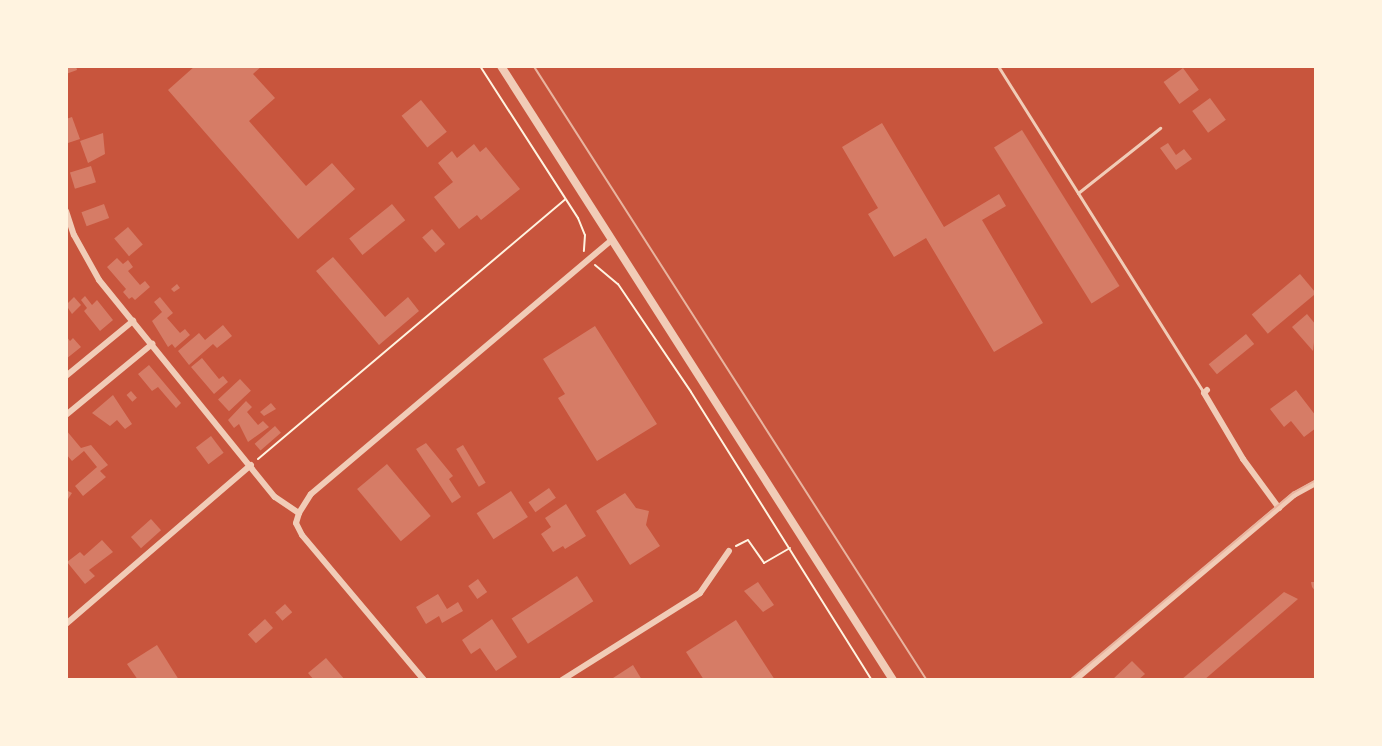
<!DOCTYPE html>
<style>
body{margin:0}
#map{position:relative;width:1382px;height:746px;overflow:hidden;background:#c8553d;font-family:"Work Sans",sans-serif}
div>[style]{position:absolute}
[style*='--x']{left:calc(var(--x)*1px);top:calc(var(--y)*1px);width:calc(var(--w)*1px);rotate:calc(var(--a)*1deg)}
.building>*{inset:0;background:#d67c66;transform-origin:0 0}
.path>*{height:2px;margin:-1px;padding:0 1px;transform-origin:1px;border-radius:1px;background:#fff3e0}
.service>*{height:3px;margin:-1.5px;padding:0 1.5px;transform-origin:1.5px;border-radius:1.5px;background:#f1ccb7}
.minor>*{height:6px;margin:-3px;padding:0 3px;transform-origin:3px;border-radius:3px;background:#f1ccb7}
.tertiary>*{height:8px;margin:-4px;padding:0 4px;transform-origin:4px;border-radius:4px;background:#f1ccb7}
.tram>*{height:1.5px;margin:-0.75px;padding:0 0.75px;transform-origin:0.75px;border-radius:0.75px;background:#e9b49f}
span{translate:-50% -50%;white-space:nowrap;text-align:center;line-height:1.15;-webkit-text-stroke:4.5px #fff3e0;paint-order:stroke}
.frame{position:absolute;inset:0;border:68px solid #fff3e0;pointer-events:none}
</style>
<div id="map">
<div class="building">
<div style="clip-path:polygon(66px 66px,76px 66px,77px 70px,66px 74px)"></div>
<div style="clip-path:polygon(195px 66px,262px 66px,253px 74px,275px 98px,249px 121px,306px 186px,332px 163px,355px 189px,298px 239px,168px 90px)"></div>
<div style="left:1183px;top:68px;width:27px;height:24px;rotate:54deg"></div>
<div style="left:1210px;top:98px;width:27px;height:22px;rotate:54deg"></div>
<div style="left:421px;top:100px;width:41px;height:25px;rotate:51deg"></div>
<div style="clip-path:polygon(72px 117px,80px 139px,68px 143px,66px 119px)"></div>
<div style="clip-path:polygon(882px 123px,944px 227px,999px 194px,1006px 206px,982px 220px,1043px 323px,994px 352px,926px 238px,894px 257px,868px 214px,878px 208px,842px 147px)"></div>
<div style="left:1022px;top:130px;width:184px;height:33px;rotate:58deg"></div>
<div style="clip-path:polygon(103px 133px,105px 154px,88px 163px,80px 141px)"></div>
<div style="clip-path:polygon(1168px 143px,1176px 155px,1184px 149px,1192px 159px,1176px 170px,1160px 148px)"></div>
<div style="clip-path:polygon(474px 144px,480px 152px,486px 147px,520px 189px,481px 220px,477px 215px,459px 229px,434px 197px,453px 182px,438px 163px,452px 151px,457px 158px)"></div>
<div style="left:91px;top:166px;width:17px;height:22px;rotate:73deg"></div>
<div style="left:104px;top:204px;width:15px;height:24px;rotate:70deg"></div>
<div style="left:392px;top:204px;width:21px;height:55px;rotate:51deg"></div>
<div style="left:128px;top:227px;width:23px;height:18px;rotate:50deg"></div>
<div style="left:432px;top:229px;width:20px;height:13px;rotate:49deg"></div>
<div style="clip-path:polygon(333px 257px,385px 317px,408px 297px,419px 311px,379px 345px,316px 271px)"></div>
<div style="clip-path:polygon(117px 258px,123px 264px,128px 260px,133px 267px,128px 271px,140px 285px,145px 281px,150px 287px,135px 300px,132px 297px,129px 299px,123px 292px,126px 289px,107px 267px)"></div>
<div style="left:1300px;top:274px;width:25px;height:63px;rotate:50deg"></div>
<div style="clip-path:polygon(177px 284px,180px 288px,174px 292px,171px 289px)"></div>
<div style="clip-path:polygon(85px 296px,92px 305px,97px 300px,113px 320px,100px 331px,84px 311px,87px 308px,81px 300px)"></div>
<div style="clip-path:polygon(74px 297px,81px 305px,72px 314px,66px 305px)"></div>
<div style="clip-path:polygon(160px 297px,173px 313px,167px 318px,180px 333px,185px 329px,190px 335px,175px 348px,172px 344px,168px 347px,152px 321px,162px 312px,154px 302px)"></div>
<div style="clip-path:polygon(1307px 314px,1316px 325px,1313px 351px,1292px 327px)"></div>
<div style="clip-path:polygon(223px 325px,232px 336px,217px 348px,213px 344px,189px 365px,178px 351px,199px 333px,205px 340px)"></div>
<div style="clip-path:polygon(595px 326px,657px 424px,597px 461px,558px 398px,565px 394px,543px 359px)"></div>
<div style="left:1246px;top:334px;width:13px;height:48px;rotate:51deg"></div>
<div style="clip-path:polygon(66px 336px,70px 341px,73px 338px,81px 347px,66px 359px)"></div>
<div style="clip-path:polygon(202px 358px,219px 379px,223px 376px,228px 382px,214px 394px,191px 367px)"></div>
<div style="clip-path:polygon(149px 365px,181px 403px,176px 408px,158px 387px,152px 391px,138px 374px)"></div>
<div style="left:240px;top:379px;width:16px;height:30px;rotate:47deg"></div>
<div style="clip-path:polygon(1296px 390px,1316px 416px,1316px 428px,1304px 437px,1291px 421px,1284px 427px,1270px 409px)"></div>
<div style="left:131px;top:391px;width:9px;height:6px;rotate:49deg"></div>
<div style="clip-path:polygon(113px 395px,132px 424px,125px 429px,117px 420px,110px 426px,92px 413px)"></div>
<div style="clip-path:polygon(246px 401px,252px 407px,247px 412px,258px 425px,263px 421px,269px 427px,248px 442px,239px 424px,234px 428px,228px 420px)"></div>
<div style="clip-path:polygon(271px 403px,276px 409px,264px 416px,260px 412px)"></div>
<div style="left:275px;top:426px;width:9px;height:27px;rotate:49deg"></div>
<div style="clip-path:polygon(66px 430px,81px 448px,91px 445px,108px 465px,100px 471px,106px 477px,83px 496px,75px 486px,97px 467px,84px 451px,72px 461px,66px 454px)"></div>
<div style="left:211px;top:436px;width:21px;height:19px;rotate:53deg"></div>
<div style="clip-path:polygon(426px 443px,453px 476px,449px 479px,461px 497px,452px 503px,416px 449px)"></div>
<div style="left:463px;top:445px;width:44px;height:8px;rotate:59deg"></div>
<div style="left:387px;top:464px;width:68px;height:39px;rotate:50deg"></div>
<div style="left:549px;top:488px;width:12px;height:25px;rotate:55deg"></div>
<div style="clip-path:polygon(68px 491px,72px 493px,68px 499px,66px 492px)"></div>
<div style="left:511px;top:491px;width:31px;height:41px;rotate:57deg"></div>
<div style="clip-path:polygon(625px 493px,636px 508px,649px 511px,646px 525px,660px 546px,630px 565px,596px 511px)"></div>
<div style="clip-path:polygon(566px 504px,586px 536px,565px 549px,563px 546px,553px 552px,541px 534px,551px 527px,545px 518px)"></div>
<div style="left:151px;top:519px;width:15px;height:27px;rotate:48deg"></div>
<div style="clip-path:polygon(102px 540px,113px 552px,89px 570px,95px 576px,85px 584px,67px 562px,80px 552px,84px 556px)"></div>
<div style="left:577px;top:576px;width:30px;height:78px;rotate:57deg"></div>
<div style="left:478px;top:579px;width:16px;height:12px;rotate:55deg"></div>
<div style="clip-path:polygon(758px 582px,774px 605px,763px 612px,744px 591px)"></div>
<div style="clip-path:polygon(1311px 582px,1316px 582px,1316px 592px,1312px 587px)"></div>
<div style="clip-path:polygon(1284px 592px,1298px 599px,1204px 680px,1181px 680px)"></div>
<div style="clip-path:polygon(438px 594px,447px 609px,458px 602px,463px 611px,442px 623px,439px 616px,426px 624px,416px 607px)"></div>
<div style="left:285px;top:604px;width:11px;height:13px;rotate:49deg"></div>
<div style="left:265px;top:619px;width:12px;height:23px;rotate:48deg"></div>
<div style="clip-path:polygon(492px 619px,517px 657px,496px 671px,480px 648px,471px 654px,462px 640px)"></div>
<div style="clip-path:polygon(736px 620px,775px 680px,704px 680px,686px 652px)"></div>
<div style="clip-path:polygon(157px 645px,179px 680px,138px 680px,127px 664px)"></div>
<div style="clip-path:polygon(326px 658px,345px 680px,314px 680px,308px 673px)"></div>
<div style="clip-path:polygon(1132px 661px,1145px 674px,1138px 680px,1112px 680px)"></div>
<div style="clip-path:polygon(633px 665px,642px 680px,610px 680px)"></div>
</div>
<div class="path">
<div style="--x:480;--y:66;--w:181;--a:57.2"></div>
<div style="--x:578;--y:218;--w:18;--a:68"></div>
<div style="--x:585;--y:235;--w:16;--a:94"></div>
<div style="--x:595;--y:265;--w:30;--a:40"></div>
<div style="--x:618;--y:284;--w:130;--a:55.9"></div>
<div style="--x:691;--y:392;--w:340;--a:57.9"></div>
<div style="--x:258;--y:459;--w:402;--a:-40.2"></div>
<div style="--x:736;--y:546;--w:13;--a:-27"></div>
<div style="--x:748;--y:540;--w:28;--a:55"></div>
<div style="--x:764;--y:563;--w:30;--a:-30"></div>
</div>
<div class="service">
<div style="--x:998;--y:66;--w:385;--a:57.8"></div>
<div style="--x:1078;--y:193;--w:105;--a:-38.4"></div>
</div>
<div class="minor">
<div style="--x:66;--y:211;--w:25;--a:72"></div>
<div style="--x:74;--y:235;--w:51;--a:60.9"></div>
<div style="--x:99;--y:280;--w:279;--a:51"></div>
<div style="--x:275;--y:497;--w:29;--a:34"></div>
<div style="--x:66;--y:376;--w:87;--a:-39.4"></div>
<div style="--x:1207;--y:390;--w:4;--a:135"></div>
<div style="--x:1204;--y:393;--w:77;--a:59.4"></div>
<div style="--x:1243;--y:459;--w:61;--a:53.7"></div>
<div style="--x:66;--y:415;--w:112;--a:-39.5"></div>
<div style="--x:66;--y:624;--w:244;--a:-40.7"></div>
<div style="--x:424;--y:680;--w:189;--a:-130.1"></div>
<div style="--x:302;--y:535;--w:13;--a:-117"></div>
<div style="--x:296;--y:523;--w:10;--a:-73"></div>
<div style="--x:299;--y:513;--w:22;--a:-58"></div>
<div style="--x:311;--y:494;--w:394;--a:-40.2"></div>
<div style="--x:562;--y:680;--w:163;--a:-32.2"></div>
<div style="--x:700;--y:593;--w:51;--a:-55.4"></div>
<div style="--x:1075;--y:680;--w:287;--a:-40.2"></div>
<div style="--x:1294;--y:495;--w:25;--a:-29"></div>
</div>
<div class="tertiary">
<div style="--x:501;--y:66;--w:728;--a:57.44"></div>
</div>
<div class="tram">
<div style="--x:534;--y:66;--w:729;--a:57.38"></div>
<div style="--x:1070;--y:680;--w:291;--a:-40"></div>
<div style="--x:1293;--y:493;--w:26;--a:-29"></div>
</div>
<div class="frame"></div>
</div>
